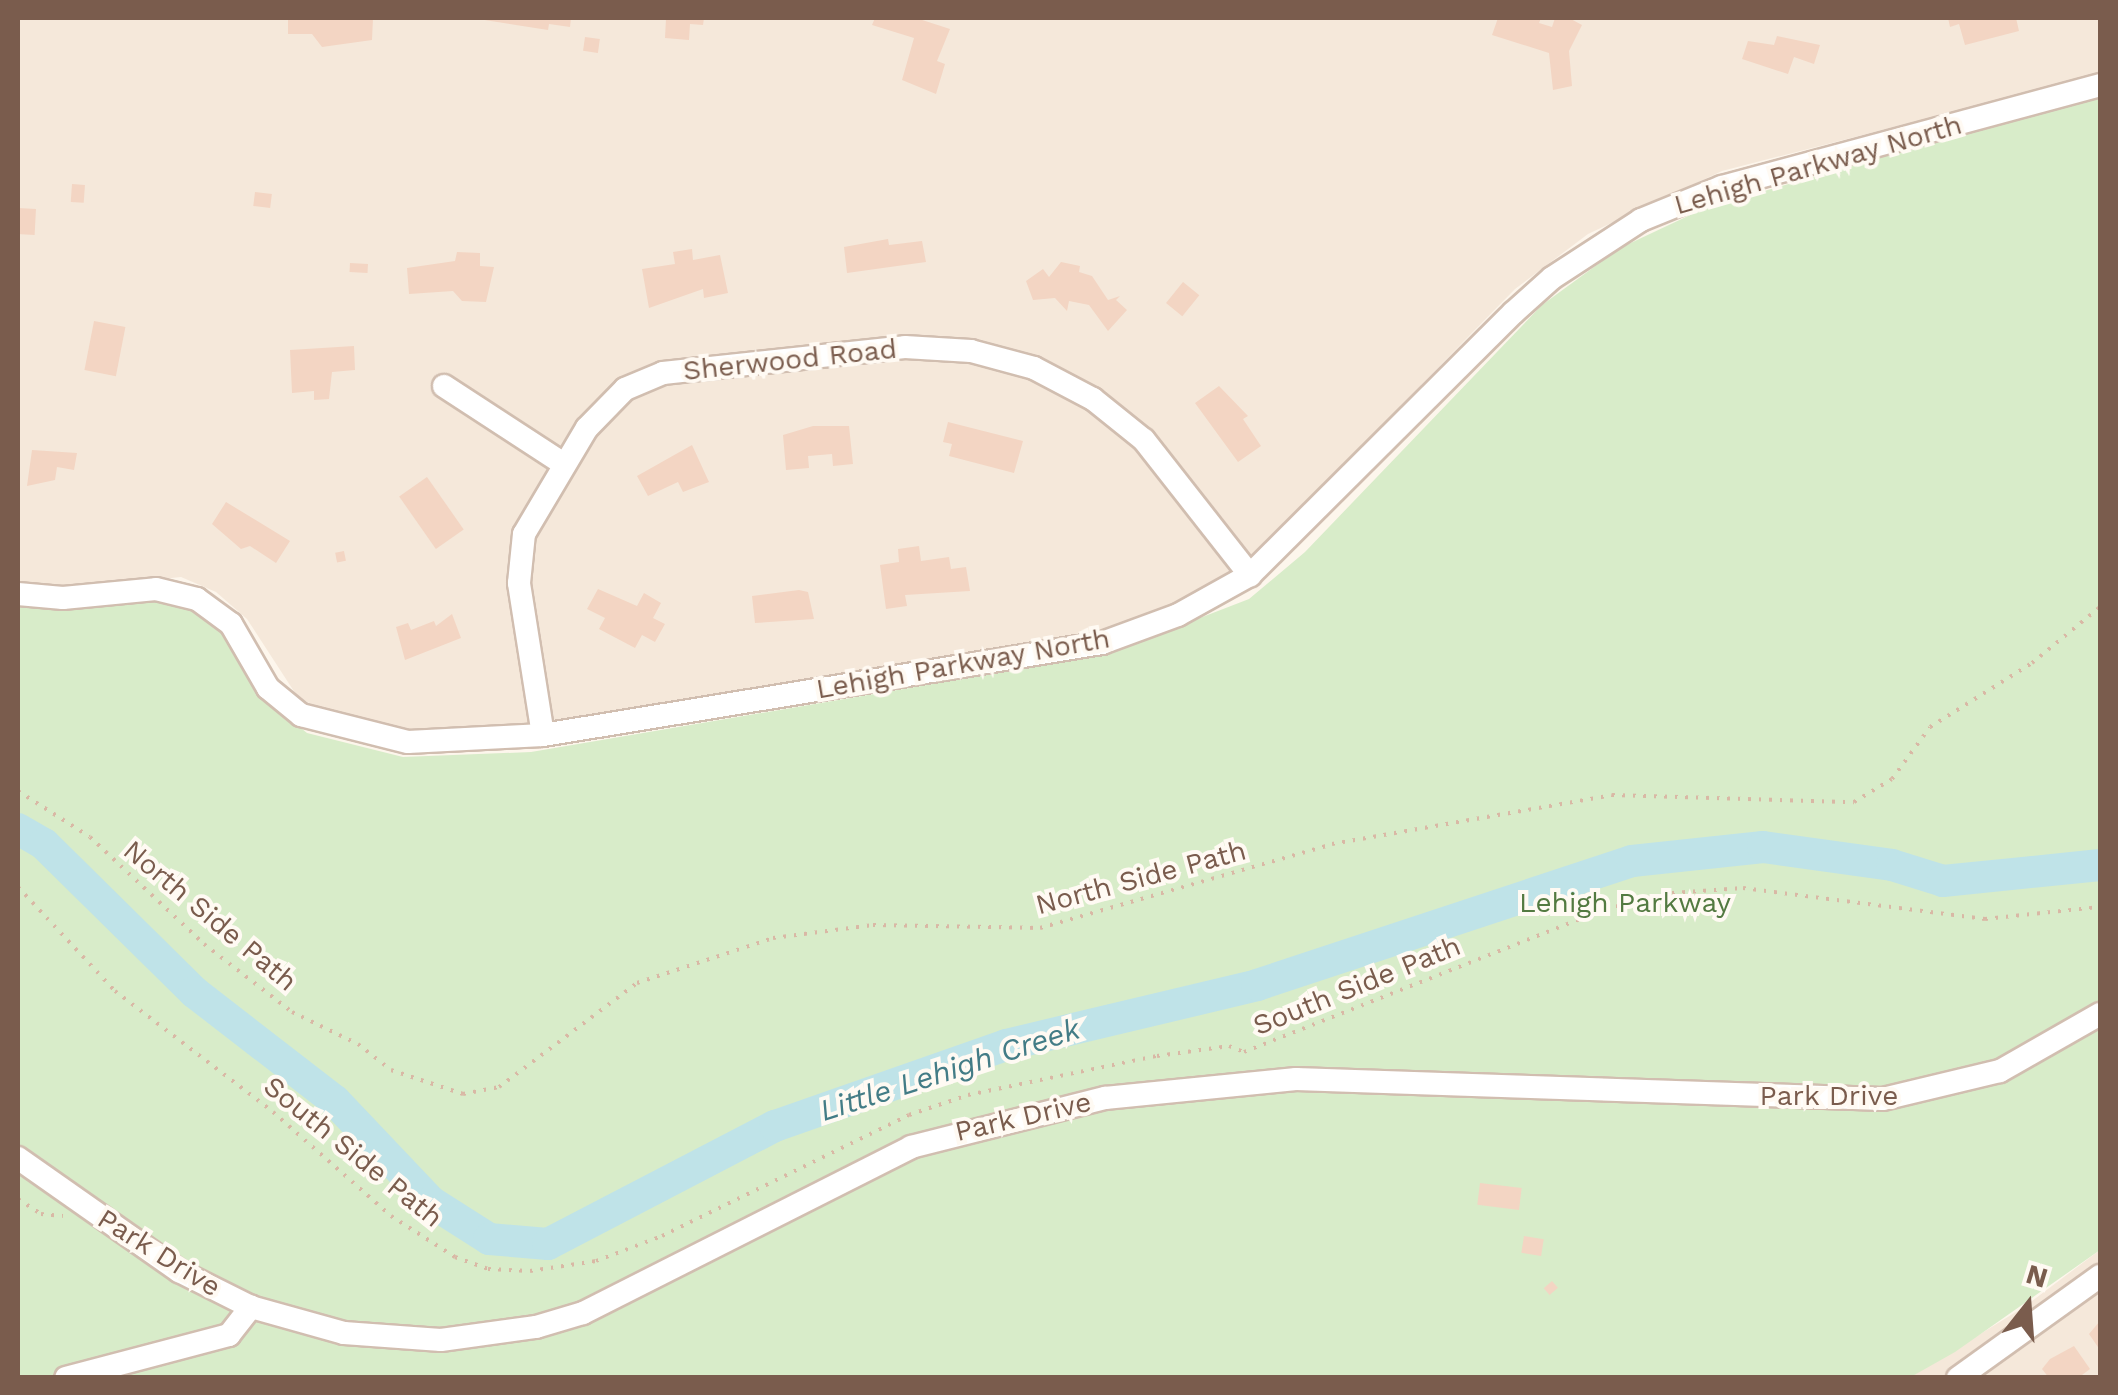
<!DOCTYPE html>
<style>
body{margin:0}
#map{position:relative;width:2118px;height:1395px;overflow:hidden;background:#fdf6ec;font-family:"Work Sans",sans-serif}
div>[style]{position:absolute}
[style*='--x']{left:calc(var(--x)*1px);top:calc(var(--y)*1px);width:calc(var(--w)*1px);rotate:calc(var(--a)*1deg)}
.residential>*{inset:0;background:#f5e8da}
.green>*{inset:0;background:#d8ecc9}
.river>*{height:32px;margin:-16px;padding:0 16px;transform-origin:16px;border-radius:16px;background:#bfe3e8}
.building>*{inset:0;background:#f3d5c3;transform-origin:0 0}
.path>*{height:4px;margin-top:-2px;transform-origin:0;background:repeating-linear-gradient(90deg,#d9b8a5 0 2.5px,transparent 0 10.5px)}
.roads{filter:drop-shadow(2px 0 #d1beb0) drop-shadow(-2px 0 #d1beb0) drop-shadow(0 2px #d1beb0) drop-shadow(0 -2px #d1beb0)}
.minor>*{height:22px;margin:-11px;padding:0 11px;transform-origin:11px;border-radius:11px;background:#fff}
span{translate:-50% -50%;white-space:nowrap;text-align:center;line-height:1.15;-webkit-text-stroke:8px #fffaf3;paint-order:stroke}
.street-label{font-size:28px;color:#7a5c4d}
.park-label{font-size:28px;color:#537a41}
.water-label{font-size:30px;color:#437c86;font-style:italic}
.frame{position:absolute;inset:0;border:20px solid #7a5c4d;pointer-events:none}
.north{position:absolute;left:1978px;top:1255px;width:100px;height:100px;-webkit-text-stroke:8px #fffaf3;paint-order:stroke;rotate:17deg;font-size:28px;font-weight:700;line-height:40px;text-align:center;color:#7a5c4d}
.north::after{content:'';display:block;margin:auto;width:35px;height:45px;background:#7a5c4d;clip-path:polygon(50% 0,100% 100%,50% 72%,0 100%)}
</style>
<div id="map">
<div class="residential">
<div style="clip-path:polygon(18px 18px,2100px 18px,2100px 74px,1722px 171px,1588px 234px,1515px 289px,1236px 574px,1167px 613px,1098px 637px,824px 682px,520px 727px,412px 732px,328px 714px,297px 696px,247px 619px,216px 592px,181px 577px,76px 588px,18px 585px)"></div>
<div style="clip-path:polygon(2100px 1250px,2100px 1377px,1909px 1378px,2024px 1307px)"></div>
</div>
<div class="green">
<div style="clip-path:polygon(2100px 95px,2100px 1250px,1955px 1352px,1909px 1378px,18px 1378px,18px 600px,163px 596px,211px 617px,268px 701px,307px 733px,403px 757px,531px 752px,1104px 655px,1249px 599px,1305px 552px,1542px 305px,1620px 248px,1705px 208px)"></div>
</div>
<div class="river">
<div style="--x:18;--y:829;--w:30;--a:30"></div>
<div style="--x:44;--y:844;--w:211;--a:44.6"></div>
<div style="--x:194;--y:992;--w:178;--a:37.7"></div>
<div style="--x:335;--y:1101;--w:139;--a:46.5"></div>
<div style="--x:431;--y:1202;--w:69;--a:32.5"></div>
<div style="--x:489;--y:1239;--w:59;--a:4.8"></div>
<div style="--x:548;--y:1244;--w:256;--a:-27.5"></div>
<div style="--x:775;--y:1126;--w:245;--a:-19.3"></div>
<div style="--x:1006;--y:1045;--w:258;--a:-13.4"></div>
<div style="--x:1257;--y:985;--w:395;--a:-18.3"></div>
<div style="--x:1632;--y:861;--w:132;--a:-6.1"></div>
<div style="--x:1763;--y:847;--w:130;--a:7.9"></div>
<div style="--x:1892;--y:865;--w:53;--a:17.4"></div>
<div style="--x:1943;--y:881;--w:158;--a:-5.8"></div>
</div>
<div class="building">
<div style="clip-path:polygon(288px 18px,373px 18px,372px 40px,322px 47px,312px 34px,288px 34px)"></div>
<div style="clip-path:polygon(472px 18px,571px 18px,570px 27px,549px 24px,548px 30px)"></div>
<div style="clip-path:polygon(666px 18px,704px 18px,703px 25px,690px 24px,689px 40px,665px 38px)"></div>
<div style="clip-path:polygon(875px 18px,916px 18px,950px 29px,937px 61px,945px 64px,936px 94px,902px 80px,914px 38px,872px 25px)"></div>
<div style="clip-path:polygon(1498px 18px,1541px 18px,1539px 23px,1552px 27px,1555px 18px,1569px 18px,1582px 25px,1569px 51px,1572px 86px,1553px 90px,1549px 53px,1492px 35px)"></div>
<div style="clip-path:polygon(1948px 18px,2016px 18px,2019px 31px,1965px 45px,1959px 24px,1950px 27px)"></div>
<div style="clip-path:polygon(1777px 36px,1820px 45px,1814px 64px,1794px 57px,1788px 74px,1742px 59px,1748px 41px,1774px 45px)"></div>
<div style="left:585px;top:37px;width:15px;height:14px;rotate:8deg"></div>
<div style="left:72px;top:184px;width:13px;height:18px;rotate:4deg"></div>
<div style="left:255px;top:192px;width:17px;height:14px;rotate:7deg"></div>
<div style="left:18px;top:208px;width:18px;height:26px;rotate:3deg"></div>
<div style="clip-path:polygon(888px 239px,889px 245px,922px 241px,926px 262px,847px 273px,844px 247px)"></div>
<div style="clip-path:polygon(692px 249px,693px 260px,720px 255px,728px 293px,704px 298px,703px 289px,649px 308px,642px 269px,675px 264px,673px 252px)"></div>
<div style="clip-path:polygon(457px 252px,480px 253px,480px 266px,494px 267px,486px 302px,462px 301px,453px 291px,409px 294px,407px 268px,455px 261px)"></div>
<div style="clip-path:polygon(1061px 262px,1080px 266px,1079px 272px,1092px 276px,1108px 300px,1120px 296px,1116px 300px,1127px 310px,1108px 331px,1089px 305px,1069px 301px,1067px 311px,1055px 298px,1033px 300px,1026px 281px,1043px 269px,1049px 277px)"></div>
<div style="left:350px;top:263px;width:18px;height:9px;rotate:3deg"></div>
<div style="left:1183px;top:282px;width:21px;height:27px;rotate:39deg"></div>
<div style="left:94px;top:321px;width:32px;height:50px;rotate:11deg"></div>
<div style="clip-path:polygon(354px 346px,355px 370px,332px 372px,329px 399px,314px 400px,314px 391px,292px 393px,290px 350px)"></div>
<div style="clip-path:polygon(1219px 386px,1248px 416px,1243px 419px,1261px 446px,1238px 462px,1195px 403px)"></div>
<div style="clip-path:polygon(948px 422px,1023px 441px,1014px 473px,949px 456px,952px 444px,943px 442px)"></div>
<div style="clip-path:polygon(813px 426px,849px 426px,853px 464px,833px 466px,832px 454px,808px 456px,809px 468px,786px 470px,783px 435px)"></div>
<div style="clip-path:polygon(692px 445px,709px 482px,683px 492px,678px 482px,648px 496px,637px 476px)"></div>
<div style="clip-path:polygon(32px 450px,77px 453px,74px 470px,57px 467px,55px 480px,27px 486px)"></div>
<div style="left:427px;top:477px;width:64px;height:34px;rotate:55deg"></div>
<div style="clip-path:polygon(226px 502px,290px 541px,276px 563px,250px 546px,241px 549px,212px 524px)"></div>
<div style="clip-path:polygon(919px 546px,921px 561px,949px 557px,951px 569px,966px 567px,970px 591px,905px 595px,907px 606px,886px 609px,880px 565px,899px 562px,898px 549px)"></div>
<div style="left:344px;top:551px;width:10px;height:9px;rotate:79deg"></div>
<div style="clip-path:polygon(598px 589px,637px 606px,644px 593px,661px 603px,653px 618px,665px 624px,655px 642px,642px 635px,635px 648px,599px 629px,605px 618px,587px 609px)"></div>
<div style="clip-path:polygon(799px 590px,808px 592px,814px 619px,755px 623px,752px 596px)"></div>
<div style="clip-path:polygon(452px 614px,461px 638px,405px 660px,396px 627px,408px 623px,411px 630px,434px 621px,436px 626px)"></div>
<div style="left:1480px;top:1183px;width:42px;height:22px;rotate:7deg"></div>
<div style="left:1524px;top:1236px;width:20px;height:17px;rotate:9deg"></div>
<div style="left:1552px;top:1281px;width:9px;height:11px;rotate:49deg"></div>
<div style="clip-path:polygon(2100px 1321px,2100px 1350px,2089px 1334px)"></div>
<div style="clip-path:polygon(2074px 1346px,2090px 1369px,2078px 1378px,2049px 1378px,2042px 1369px,2050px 1359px)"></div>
</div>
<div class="path">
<div style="--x:18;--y:791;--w:85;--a:32.6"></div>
<div style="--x:90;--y:837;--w:156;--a:43.2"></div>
<div style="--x:204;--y:944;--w:111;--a:37.7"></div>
<div style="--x:292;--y:1012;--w:73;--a:25.9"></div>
<div style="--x:358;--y:1044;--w:42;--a:38.2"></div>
<div style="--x:391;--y:1070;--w:76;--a:18.4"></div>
<div style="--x:463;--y:1094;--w:37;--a:-11"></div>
<div style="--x:499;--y:1087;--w:173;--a:-37"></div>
<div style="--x:637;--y:983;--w:143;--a:-18.3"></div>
<div style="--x:773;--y:938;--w:101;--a:-7.4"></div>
<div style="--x:873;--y:925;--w:167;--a:1"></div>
<div style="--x:1040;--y:928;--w:304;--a:-16"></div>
<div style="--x:1332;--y:844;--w:284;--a:-9.9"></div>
<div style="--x:1612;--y:795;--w:242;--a:1.7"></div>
<div style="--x:1854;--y:802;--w:44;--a:-31.2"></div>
<div style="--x:1892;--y:779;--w:64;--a:-53.8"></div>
<div style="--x:1930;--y:727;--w:120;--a:-32.1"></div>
<div style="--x:2032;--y:663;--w:88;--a:-39.5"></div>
<div style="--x:18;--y:887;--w:142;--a:47"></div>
<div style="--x:115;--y:991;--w:199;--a:37.4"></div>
<div style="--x:273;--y:1112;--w:157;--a:41.4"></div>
<div style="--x:391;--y:1216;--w:76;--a:32.6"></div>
<div style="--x:455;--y:1257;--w:35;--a:20"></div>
<div style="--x:488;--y:1269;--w:42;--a:2.7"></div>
<div style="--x:530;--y:1271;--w:67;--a:-8.6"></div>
<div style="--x:596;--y:1261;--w:71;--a:-20.7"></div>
<div style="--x:662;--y:1236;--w:275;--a:-26.1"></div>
<div style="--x:909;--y:1115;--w:62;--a:-18.7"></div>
<div style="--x:968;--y:1095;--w:193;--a:-11.7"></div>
<div style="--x:1157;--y:1056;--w:73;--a:-7.9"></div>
<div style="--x:1229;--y:1046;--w:16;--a:22"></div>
<div style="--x:1244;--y:1052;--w:389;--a:-21.6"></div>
<div style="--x:1606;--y:909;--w:68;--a:-13.6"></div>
<div style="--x:1672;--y:893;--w:71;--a:-4"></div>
<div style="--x:1743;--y:888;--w:244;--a:7.3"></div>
<div style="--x:1985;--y:919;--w:116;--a:-6"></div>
<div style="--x:18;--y:1199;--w:27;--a:33"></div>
<div style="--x:41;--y:1214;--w:22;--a:5"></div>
</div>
<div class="roads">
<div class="minor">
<div style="--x:444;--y:386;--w:141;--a:33.1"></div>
<div style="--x:18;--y:594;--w:45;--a:5.1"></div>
<div style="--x:63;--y:598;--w:93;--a:-5.5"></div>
<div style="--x:156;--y:589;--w:42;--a:13.7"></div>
<div style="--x:197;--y:599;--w:42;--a:36.3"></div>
<div style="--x:231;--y:624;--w:74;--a:60"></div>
<div style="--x:268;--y:688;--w:43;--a:39.3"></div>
<div style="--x:301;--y:715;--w:110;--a:14.2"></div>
<div style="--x:408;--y:742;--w:135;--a:-3"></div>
<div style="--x:543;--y:735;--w:567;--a:-9.35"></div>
<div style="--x:1102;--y:643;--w:81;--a:-20.2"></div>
<div style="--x:1178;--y:615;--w:82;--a:-29.1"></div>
<div style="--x:1250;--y:575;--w:371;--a:-44.9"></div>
<div style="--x:1513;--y:313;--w:52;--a:-41.9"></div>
<div style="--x:1552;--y:278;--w:106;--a:-33.1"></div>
<div style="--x:1641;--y:220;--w:87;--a:-22.2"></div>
<div style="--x:1722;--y:187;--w:392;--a:-15.1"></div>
<div style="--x:543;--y:735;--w:154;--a:-99"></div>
<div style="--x:519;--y:583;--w:49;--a:-84.2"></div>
<div style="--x:524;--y:534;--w:123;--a:-59.3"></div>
<div style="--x:587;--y:428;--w:54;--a:-45.7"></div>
<div style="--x:625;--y:389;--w:41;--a:-22.8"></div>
<div style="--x:663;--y:373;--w:243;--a:-6.1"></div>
<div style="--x:905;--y:347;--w:66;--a:3.5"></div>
<div style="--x:971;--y:351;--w:65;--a:15.1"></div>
<div style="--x:1034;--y:368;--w:67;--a:27.7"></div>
<div style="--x:1093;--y:399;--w:65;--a:38.8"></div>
<div style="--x:1144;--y:440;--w:172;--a:51.9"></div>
<div style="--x:18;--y:1158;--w:197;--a:35.1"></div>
<div style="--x:179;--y:1271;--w:80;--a:26.6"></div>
<div style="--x:251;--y:1307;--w:97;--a:15.6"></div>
<div style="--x:344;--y:1333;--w:97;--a:4.1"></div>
<div style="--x:441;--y:1340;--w:96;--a:-7.8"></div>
<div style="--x:536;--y:1327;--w:49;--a:-16.6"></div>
<div style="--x:583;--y:1313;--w:368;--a:-26.8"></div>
<div style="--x:911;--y:1147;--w:200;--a:-14.2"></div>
<div style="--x:1105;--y:1098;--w:192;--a:-5.7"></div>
<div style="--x:1296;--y:1079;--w:587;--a:1.95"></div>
<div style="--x:1883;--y:1099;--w:120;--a:-13.5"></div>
<div style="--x:2000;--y:1071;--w:115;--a:-29.7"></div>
<div style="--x:66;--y:1378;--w:169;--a:-14.8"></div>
<div style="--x:229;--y:1335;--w:36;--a:-52"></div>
<div style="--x:1958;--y:1378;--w:175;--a:-35.7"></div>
</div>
</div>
<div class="street-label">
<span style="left:1818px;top:165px;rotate:-16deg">Lehigh Parkway North</span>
<span style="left:790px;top:360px;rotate:-6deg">Sherwood Road</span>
<span style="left:963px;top:664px;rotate:-10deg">Lehigh Parkway North</span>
<span style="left:1141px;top:878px;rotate:-15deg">North Side Path</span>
<span style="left:210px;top:916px;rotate:40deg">North Side Path</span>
<span style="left:1357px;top:986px;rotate:-22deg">South Side Path</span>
<span style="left:1829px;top:1096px">Park Drive</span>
<span style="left:1023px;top:1117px;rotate:-13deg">Park Drive</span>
<span style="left:353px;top:1152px;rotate:39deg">South Side Path</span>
<span style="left:159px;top:1253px;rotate:32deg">Park Drive</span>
</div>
<div class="park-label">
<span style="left:1625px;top:903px">Lehigh Parkway</span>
</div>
<div class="water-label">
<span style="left:950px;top:1070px;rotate:-18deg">Little Lehigh Creek</span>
</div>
<div class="frame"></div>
<div class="north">N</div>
</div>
